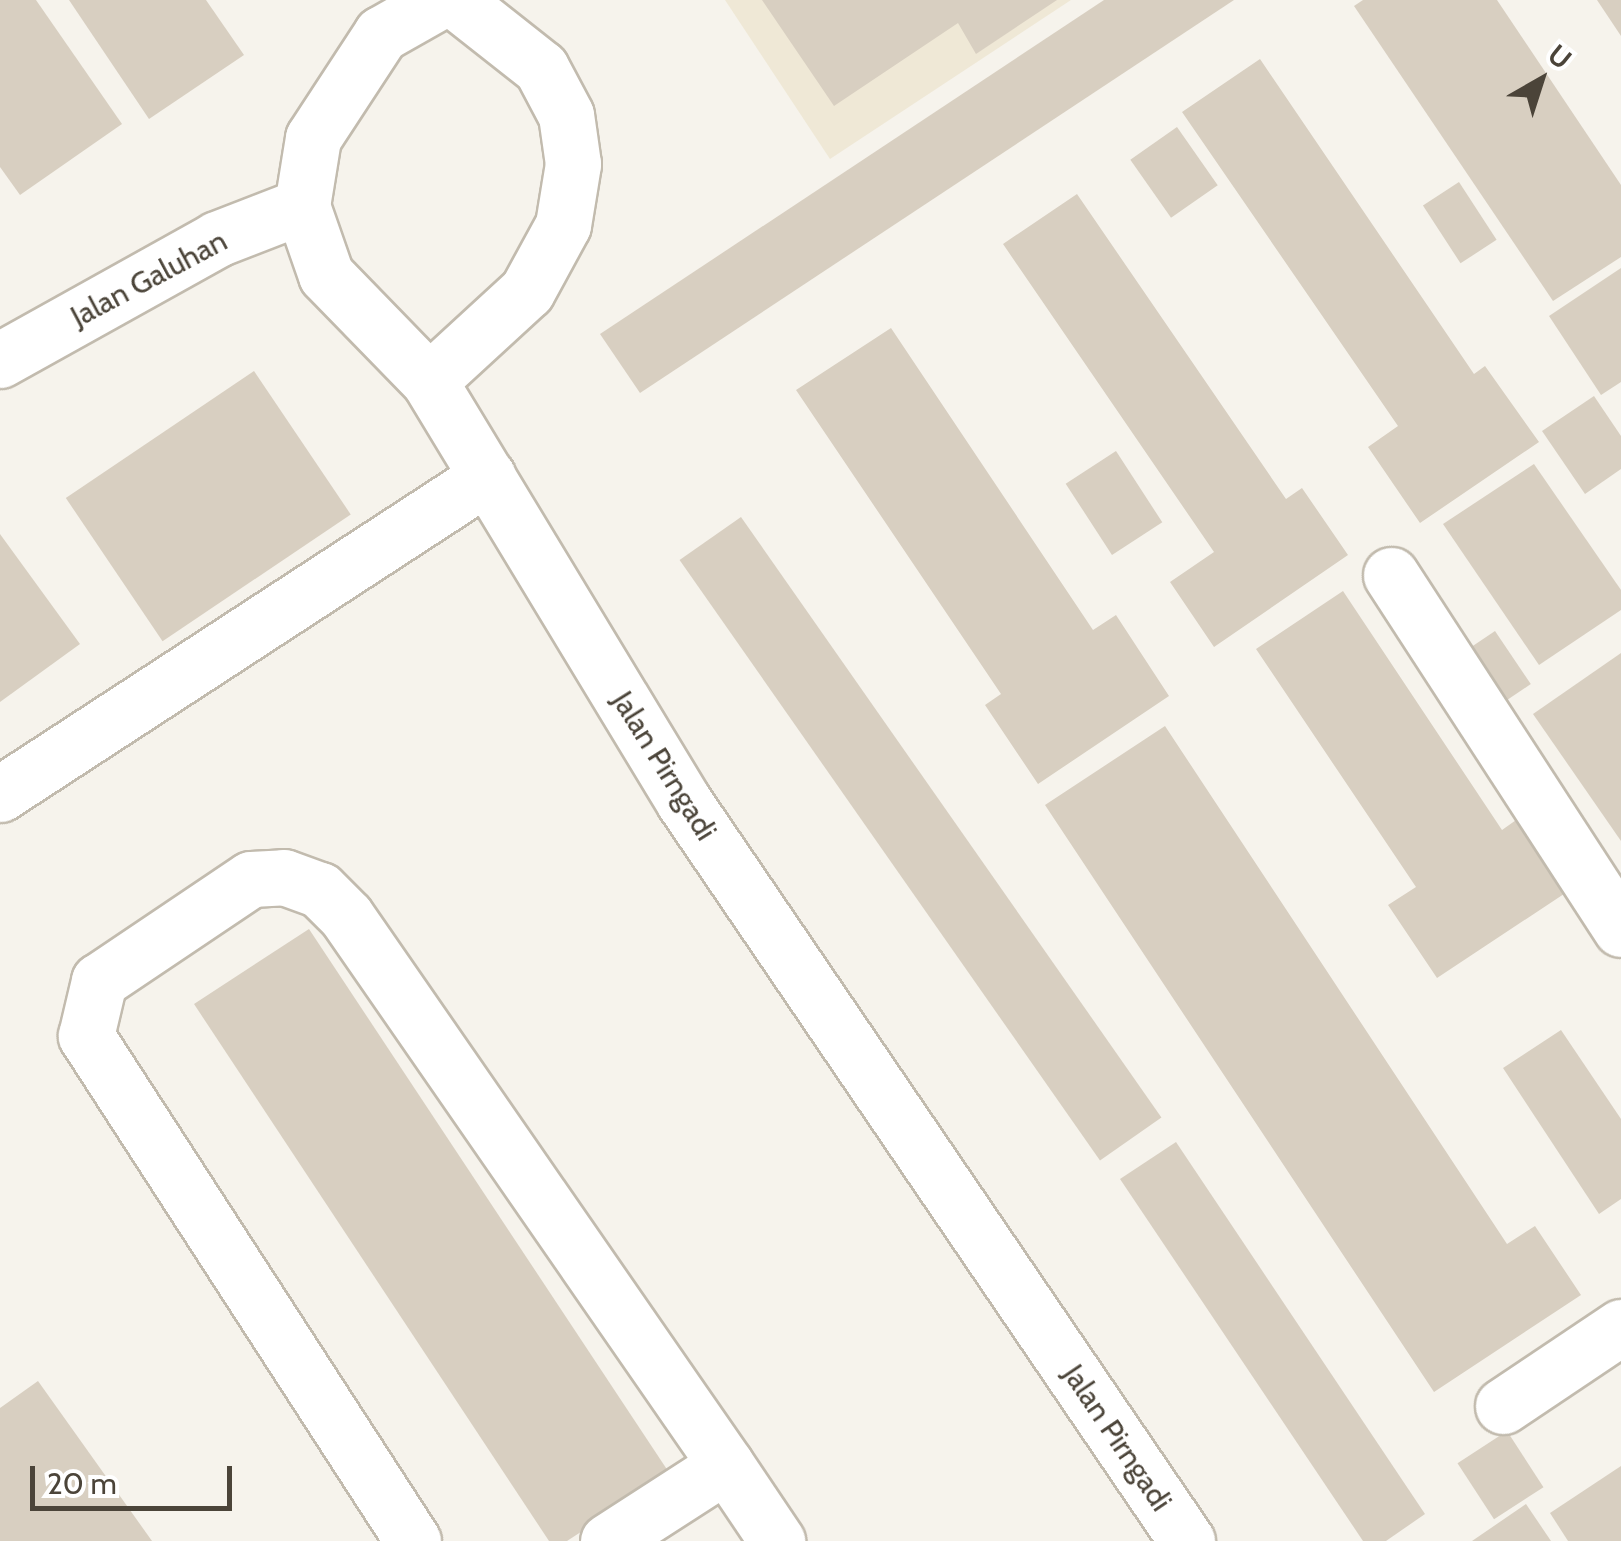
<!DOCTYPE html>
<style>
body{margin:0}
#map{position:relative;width:1621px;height:1541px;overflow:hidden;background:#f6f3ec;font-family:Cabin,sans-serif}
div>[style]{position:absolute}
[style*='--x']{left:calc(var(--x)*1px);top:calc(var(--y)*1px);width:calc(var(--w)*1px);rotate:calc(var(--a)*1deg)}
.education>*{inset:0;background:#efe8d6}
.building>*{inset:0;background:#d8cfc1;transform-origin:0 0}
.roads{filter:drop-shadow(2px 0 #c2bbae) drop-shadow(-2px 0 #c2bbae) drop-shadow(0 2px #c2bbae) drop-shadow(0 -2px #c2bbae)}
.minor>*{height:55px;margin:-27.5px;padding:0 27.5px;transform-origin:27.5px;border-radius:27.5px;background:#fff}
span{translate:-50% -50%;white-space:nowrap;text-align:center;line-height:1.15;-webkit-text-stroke:9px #fff;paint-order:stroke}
.street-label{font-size:30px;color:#4b4439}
.north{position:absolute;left:1491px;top:30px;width:100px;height:100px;-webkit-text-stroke:8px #fff;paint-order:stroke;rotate:39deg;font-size:28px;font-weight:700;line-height:40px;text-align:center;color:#4b4439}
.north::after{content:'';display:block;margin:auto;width:35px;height:45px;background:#4b4439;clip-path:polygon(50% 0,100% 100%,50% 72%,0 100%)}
.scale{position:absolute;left:30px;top:1466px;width:202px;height:45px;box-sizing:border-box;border:5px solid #4b4439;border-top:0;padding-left:12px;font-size:30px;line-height:35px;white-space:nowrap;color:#4b4439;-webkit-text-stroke:8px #fff;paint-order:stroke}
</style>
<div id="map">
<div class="education">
<div style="clip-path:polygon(725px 0,1071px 0,830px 159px)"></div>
</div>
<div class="building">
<div style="clip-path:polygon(0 0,36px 0,122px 124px,20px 195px,0 167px)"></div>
<div style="clip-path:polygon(69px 0,206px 0,244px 55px,149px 119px)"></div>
<div style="clip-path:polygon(762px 0,1057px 0,976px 54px,958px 23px,834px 106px)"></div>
<div style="clip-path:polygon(1104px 0,1234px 0,640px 393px,600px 334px)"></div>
<div style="clip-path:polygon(1363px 0,1497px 0,1621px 185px,1621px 257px,1553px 301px,1354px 6px)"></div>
<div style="clip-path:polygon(1597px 0,1621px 0,1621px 36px)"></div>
<div style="clip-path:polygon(1260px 59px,1474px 374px,1485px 366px,1539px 442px,1420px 523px,1368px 447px,1398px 426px,1182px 112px)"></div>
<div style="left:1177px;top:127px;width:71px;height:57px;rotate:55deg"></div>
<div style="left:1459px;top:182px;width:69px;height:43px;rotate:57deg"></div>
<div style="clip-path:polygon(1077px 194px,1286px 499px,1302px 488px,1348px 555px,1214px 647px,1170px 582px,1214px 552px,1003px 244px)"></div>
<div style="clip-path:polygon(1621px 268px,1621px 382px,1601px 395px,1549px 316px)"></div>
<div style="clip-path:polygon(891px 328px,1093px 630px,1116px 615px,1169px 696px,1038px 784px,985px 705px,1001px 694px,796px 390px)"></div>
<div style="left:254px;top:371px;width:173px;height:227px;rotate:56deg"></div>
<div style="clip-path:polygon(1594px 396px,1621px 436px,1621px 469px,1585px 494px,1542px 431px)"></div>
<div style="left:1116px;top:451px;width:85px;height:60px;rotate:57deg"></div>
<div style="clip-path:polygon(1534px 464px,1621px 590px,1621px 610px,1539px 665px,1443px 524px)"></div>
<div style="left:741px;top:517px;width:733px;height:75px;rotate:55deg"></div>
<div style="clip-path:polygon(0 534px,80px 644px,0 702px)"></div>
<div style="clip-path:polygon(1343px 591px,1502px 830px,1529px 811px,1579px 884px,1437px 978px,1388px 905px,1416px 887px,1256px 649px)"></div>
<div style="left:1495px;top:631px;width:64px;height:51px;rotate:56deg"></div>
<div style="clip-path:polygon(1621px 653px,1621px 841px,1533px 714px)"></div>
<div style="clip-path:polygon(1165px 726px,1507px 1244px,1535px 1226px,1581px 1295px,1434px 1392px,1045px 805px)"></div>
<div style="clip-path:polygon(309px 929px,670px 1474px,567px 1541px,549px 1541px,194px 1004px)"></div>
<div style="clip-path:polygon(1561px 1030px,1621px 1119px,1621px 1199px,1599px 1214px,1503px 1068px)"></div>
<div style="clip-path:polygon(1176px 1142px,1425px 1514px,1386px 1541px,1363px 1541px,1120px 1179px)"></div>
<div style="clip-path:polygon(38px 1381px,152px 1541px,0 1541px,0 1408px)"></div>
<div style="left:1507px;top:1431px;width:67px;height:59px;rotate:57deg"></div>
<div style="clip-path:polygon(1621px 1466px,1621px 1541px,1568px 1541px,1550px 1513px)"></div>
<div style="clip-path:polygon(1526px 1504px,1551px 1541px,1472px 1541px)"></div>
</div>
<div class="roads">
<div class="minor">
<div style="--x:441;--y:0;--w:69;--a:150.5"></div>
<div style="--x:381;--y:34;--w:124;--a:123.2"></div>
<div style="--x:313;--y:138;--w:69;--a:99.2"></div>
<div style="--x:302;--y:206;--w:73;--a:70.8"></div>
<div style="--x:326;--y:275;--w:148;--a:45.8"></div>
<div style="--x:429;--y:381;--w:492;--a:58.8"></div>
<div style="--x:684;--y:802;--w:894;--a:55.76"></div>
<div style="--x:0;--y:360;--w:248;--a:-29.1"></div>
<div style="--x:217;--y:239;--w:91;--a:-21.2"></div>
<div style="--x:429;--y:381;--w:133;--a:-42.6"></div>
<div style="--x:527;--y:291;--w:75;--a:-61.4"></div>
<div style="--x:563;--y:225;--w:62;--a:-80.7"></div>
<div style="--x:573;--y:164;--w:49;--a:-98.1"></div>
<div style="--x:566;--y:115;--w:53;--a:-118"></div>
<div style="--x:541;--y:68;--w:110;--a:-141.7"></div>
<div style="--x:1391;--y:575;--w:422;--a:57"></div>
<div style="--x:0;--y:794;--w:582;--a:-33.09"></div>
<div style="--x:1503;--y:1406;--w:142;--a:-33.8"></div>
<div style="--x:413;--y:1541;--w:602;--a:-122.92"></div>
<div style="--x:86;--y:1036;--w:57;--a:-76.7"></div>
<div style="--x:99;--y:981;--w:183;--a:-33.9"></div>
<div style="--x:251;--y:879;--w:33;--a:-3"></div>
<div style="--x:284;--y:877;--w:38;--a:20"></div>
<div style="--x:320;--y:890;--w:37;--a:45"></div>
<div style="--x:346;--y:916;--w:668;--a:55.31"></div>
<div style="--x:608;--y:1541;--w:140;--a:-32.8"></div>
<div style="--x:726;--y:1465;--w:92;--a:56.1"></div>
</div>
</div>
<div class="street-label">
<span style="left:149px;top:279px;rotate:-28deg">Jalan Galuhan</span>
<span style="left:664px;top:766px;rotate:58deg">Jalan Pirngadi</span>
<span style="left:1117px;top:1438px;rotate:56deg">Jalan Pirngadi</span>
</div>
<div class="north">U</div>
<div class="scale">20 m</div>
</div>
